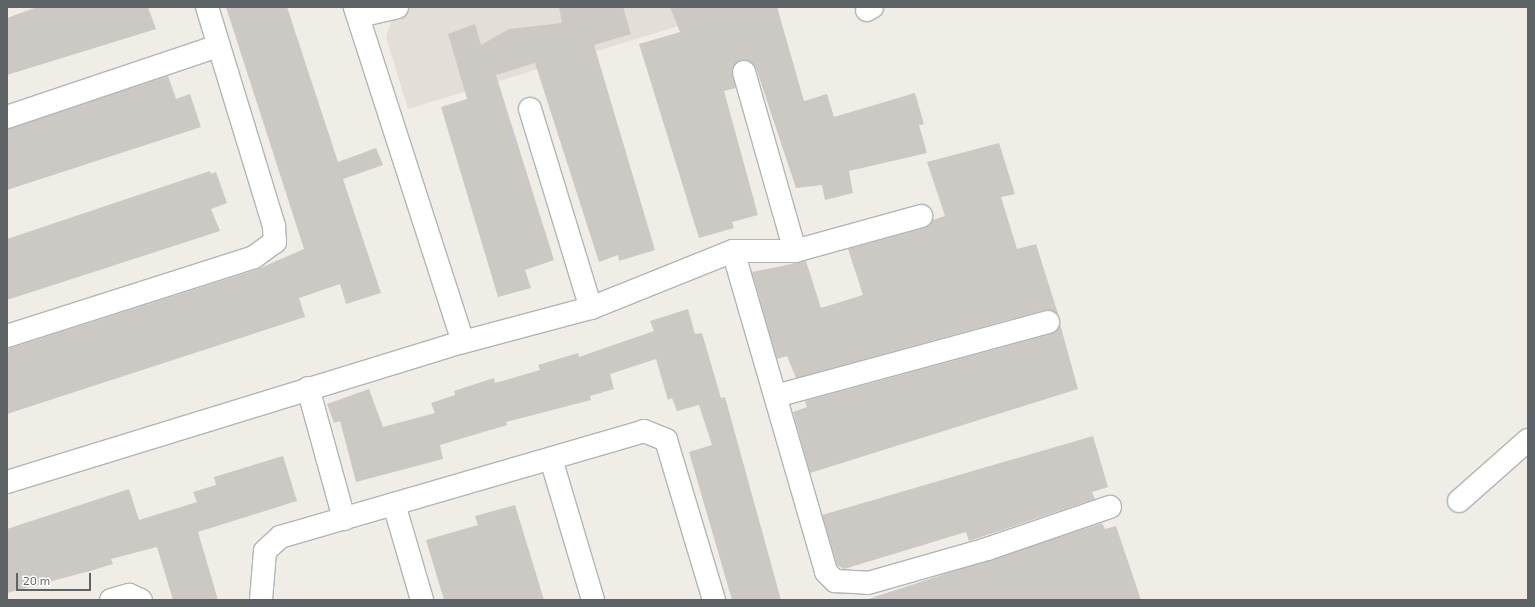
<!DOCTYPE html>
<style>
body{margin:0}
#map{position:relative;width:1535px;height:607px;overflow:hidden;background:#f0ede7;font-family:"Exo 2",sans-serif}
div>[style]{position:absolute}
[style*='--x']{left:calc(var(--x)*1px);top:calc(var(--y)*1px);width:calc(var(--w)*1px);rotate:calc(var(--a)*1deg)}
.education>*{inset:0;background:#e3ded8}
.building>*{inset:0;background:#ccc8c4}
.roads{filter:drop-shadow(1px 0 #b2b5b8) drop-shadow(-1px 0 #b2b5b8) drop-shadow(0 1px #b2b5b8) drop-shadow(0 -1px #b2b5b8)}
.minor>*{height:22px;margin:-11px;padding:0 11px;transform-origin:11px;border-radius:11px;background:#fff}
span{translate:-50% -50%;white-space:nowrap;text-align:center;line-height:1.15;-webkit-text-stroke:3px #fff;paint-order:stroke}
.frame{position:absolute;inset:0;border:8px solid #5e6366;pointer-events:none}
.scale{position:absolute;left:16px;top:573px;width:75px;height:18px;box-sizing:border-box;border:2px solid #5e6366;border-top:0;padding-left:5px;font-size:12px;line-height:14px;white-space:nowrap;color:#5e6366;-webkit-text-stroke:3px #fff;paint-order:stroke}
</style>
<div id="map">
<div class="education">
<div style="clip-path:polygon(387px 7px,741px 7px,408px 109px,386px 37px,392px 19px)"></div>
</div>
<div class="building">
<div style="clip-path:polygon(37px 7px,148px 7px,156px 29px,7px 75px,7px 18px)"></div>
<div style="clip-path:polygon(226px 7px,287px 7px,338px 162px,376px 148px,383px 165px,343px 179px,381px 293px,346px 304px,340px 284px,299px 298px,305px 317px,7px 414px,7px 349px,258px 269px,304px 249px)"></div>
<div style="clip-path:polygon(559px 7px,623px 7px,631px 34px,594px 45px,655px 250px,619px 261px,618px 255px,599px 262px,535px 63px,496px 75px,554px 260px,525px 270px,531px 288px,498px 297px,441px 107px,467px 99px,448px 34px,475px 24px,481px 45px,509px 29px,562px 23px)"></div>
<div style="clip-path:polygon(670px 7px,777px 7px,804px 101px,827px 94px,834px 117px,915px 93px,924px 124px,919px 125px,927px 153px,849px 171px,853px 193px,825px 200px,822px 185px,796px 188px,756px 68px,747px 60px,740px 60px,732px 69px,736px 88px,724px 91px,758px 215px,732px 222px,734px 228px,699px 238px,639px 44px,680px 32px)"></div>
<div style="clip-path:polygon(168px 76px,176px 99px,190px 94px,201px 127px,7px 190px,7px 129px)"></div>
<div style="clip-path:polygon(999px 143px,1015px 194px,1001px 197px,1017px 249px,1036px 244px,1058px 314px,1045px 310px,796px 378px,787px 356px,777px 359px,752px 272px,806px 261px,821px 308px,863px 295px,848px 249px,924px 228px,933px 220px,945px 216px,927px 162px)"></div>
<div style="clip-path:polygon(210px 171px,211px 174px,216px 172px,227px 203px,211px 209px,220px 231px,7px 300px,7px 239px)"></div>
<div style="clip-path:polygon(688px 309px,695px 334px,702px 333px,721px 398px,725px 397px,781px 600px,732px 600px,689px 452px,712px 445px,699px 405px,677px 411px,672px 398px,668px 400px,656px 359px,610px 374px,614px 389px,590px 396px,591px 400px,506px 422px,507px 425px,440px 445px,443px 459px,356px 482px,340px 421px,334px 423px,327px 404px,369px 389px,383px 427px,435px 413px,431px 403px,455px 395px,454px 391px,494px 378px,495px 383px,540px 370px,538px 365px,578px 353px,579px 357px,654px 331px,650px 321px)"></div>
<div style="clip-path:polygon(1060px 324px,1078px 389px,810px 473px,793px 412px,807px 407px,805px 401px,1051px 334px)"></div>
<div style="clip-path:polygon(1093px 436px,1108px 487px,1092px 492px,1095px 499px,969px 541px,966px 532px,844px 569px,837px 565px,822px 515px)"></div>
<div style="clip-path:polygon(283px 456px,297px 501px,198px 532px,218px 600px,173px 600px,157px 547px,111px 559px,113px 564px,90px 571px,7px 593px,7px 529px,129px 489px,139px 520px,197px 502px,193px 492px,216px 485px,214px 477px)"></div>
<div style="clip-path:polygon(515px 505px,544px 600px,444px 600px,426px 540px,478px 525px,475px 516px)"></div>
<div style="clip-path:polygon(1102px 523px,1105px 529px,1116px 526px,1141px 600px,865px 600px)"></div>
</div>
<div class="roads">
<div class="minor">
<div style="--x:867;--y:10;--w:6;--a:-31"></div>
<div style="--x:359;--y:16;--w:39;--a:-13"></div>
<div style="--x:744;--y:72;--w:186;--a:74.1"></div>
<div style="--x:530;--y:109;--w:208;--a:73"></div>
<div style="--x:7;--y:117;--w:223;--a:-18.6"></div>
<div style="--x:733;--y:251;--w:334;--a:73.8"></div>
<div style="--x:826;--y:572;--w:13;--a:45"></div>
<div style="--x:835;--y:581;--w:33;--a:3"></div>
<div style="--x:868;--y:583;--w:124;--a:-15.9"></div>
<div style="--x:987;--y:549;--w:130;--a:-18.9"></div>
<div style="--x:7;--y:336;--w:259;--a:-17.7"></div>
<div style="--x:254;--y:257;--w:26;--a:-36"></div>
<div style="--x:275;--y:242;--w:16;--a:-94"></div>
<div style="--x:274;--y:226;--w:229;--a:-107"></div>
<div style="--x:463;--y:342;--w:132;--a:-14.9"></div>
<div style="--x:591;--y:308;--w:153;--a:-21.9"></div>
<div style="--x:733;--y:251;--w:62;--a:0"></div>
<div style="--x:795;--y:251;--w:131;--a:-15.5"></div>
<div style="--x:308;--y:388;--w:136;--a:74.6"></div>
<div style="--x:776;--y:396;--w:282;--a:-15.2"></div>
<div style="--x:551;--y:459;--w:147;--a:73.4"></div>
<div style="--x:7;--y:482;--w:477;--a:-17.1"></div>
<div style="--x:463;--y:342;--w:352;--a:-107.9"></div>
<div style="--x:1459;--y:501;--w:92;--a:-41.5"></div>
<div style="--x:394;--y:504;--w:100;--a:73.7"></div>
<div style="--x:111;--y:600;--w:19;--a:-16"></div>
<div style="--x:129;--y:595;--w:13;--a:23"></div>
<div style="--x:261;--y:600;--w:49;--a:-85.3"></div>
<div style="--x:265;--y:551;--w:21;--a:-43"></div>
<div style="--x:280;--y:537;--w:379;--a:-16.2"></div>
<div style="--x:644;--y:431;--w:24;--a:22"></div>
<div style="--x:666;--y:440;--w:167;--a:73.3"></div>
</div>
</div>
<div class="frame"></div>
<div class="scale">20 m</div>
</div>
